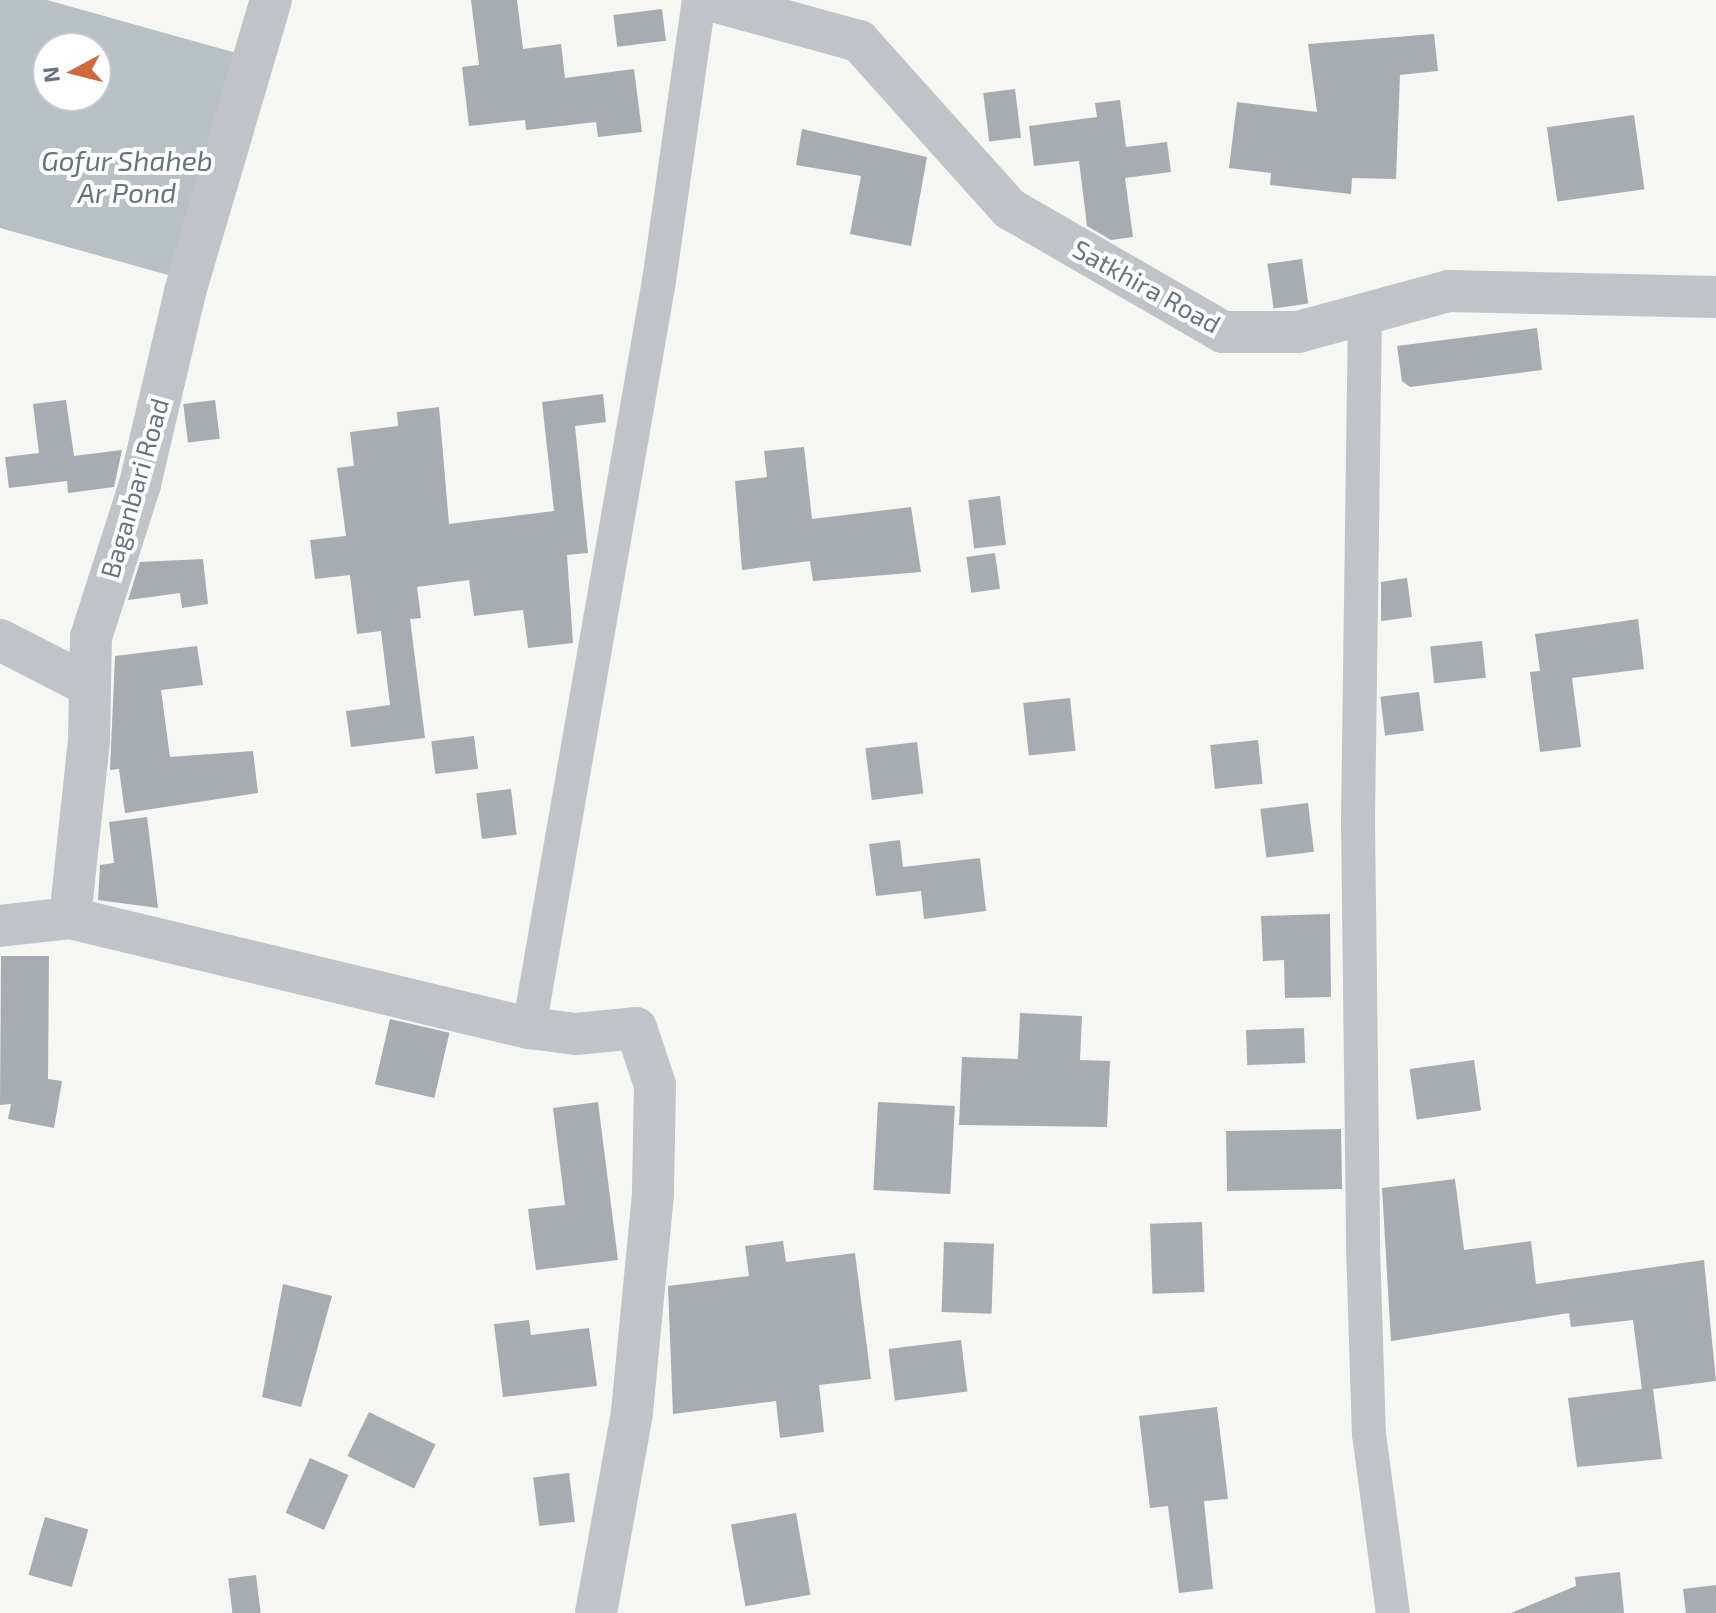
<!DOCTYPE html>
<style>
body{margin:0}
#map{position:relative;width:1716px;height:1613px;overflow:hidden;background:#f6f6f3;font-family:"Exo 2",sans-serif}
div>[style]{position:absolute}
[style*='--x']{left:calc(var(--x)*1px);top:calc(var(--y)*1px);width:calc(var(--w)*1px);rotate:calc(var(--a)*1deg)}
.water>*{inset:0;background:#b7c1c5}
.building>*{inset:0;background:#a6acb2;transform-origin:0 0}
.minor>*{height:34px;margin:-17px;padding:0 17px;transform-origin:17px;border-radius:17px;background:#c0c3c7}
.tertiary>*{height:42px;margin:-21px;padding:0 21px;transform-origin:21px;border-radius:21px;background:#c0c3c7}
span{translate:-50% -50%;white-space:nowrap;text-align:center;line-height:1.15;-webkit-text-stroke:8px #fff;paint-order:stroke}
.street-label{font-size:26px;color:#697481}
.water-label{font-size:28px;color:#64757d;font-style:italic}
.north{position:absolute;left:32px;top:32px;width:80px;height:80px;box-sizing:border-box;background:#fff;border:2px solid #c3c7cd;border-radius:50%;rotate:263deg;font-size:22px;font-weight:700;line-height:32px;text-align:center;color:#697481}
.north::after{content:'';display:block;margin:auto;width:28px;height:36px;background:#cf683b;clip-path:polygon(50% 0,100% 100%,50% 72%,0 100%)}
</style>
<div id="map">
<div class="water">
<div style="clip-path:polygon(evenodd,0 0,47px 0,247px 56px,186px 280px,0 228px,0 0,48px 48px,96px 48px,96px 96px,48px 96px,48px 48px)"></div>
</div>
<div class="building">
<div style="clip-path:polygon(471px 0,517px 0,523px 49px,561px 44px,565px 78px,634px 69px,642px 132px,598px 137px,596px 122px,526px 130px,525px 120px,469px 126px,462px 67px,479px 65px)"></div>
<div style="left:662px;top:9px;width:32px;height:49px;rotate:83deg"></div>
<div style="clip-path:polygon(1434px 34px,1438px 71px,1400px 75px,1396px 179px,1352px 178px,1351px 194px,1270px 185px,1271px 173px,1229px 168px,1237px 102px,1317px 112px,1308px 44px)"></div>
<div style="left:1015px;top:89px;width:49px;height:32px;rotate:83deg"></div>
<div style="clip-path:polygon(1120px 100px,1126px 147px,1167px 142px,1171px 172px,1125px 178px,1133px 237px,1111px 240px,1087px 226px,1079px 161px,1034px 166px,1029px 126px,1097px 117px,1095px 103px)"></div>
<div style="left:1634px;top:115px;width:75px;height:88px;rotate:82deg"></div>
<div style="clip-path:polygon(802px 129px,927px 157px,911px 246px,850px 234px,861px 176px,796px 165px)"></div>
<div style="left:1302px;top:259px;width:45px;height:35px;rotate:82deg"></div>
<div style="clip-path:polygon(1537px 328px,1542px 370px,1410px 387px,1402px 381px,1397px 346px)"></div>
<div style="clip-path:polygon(603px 394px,606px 422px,575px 426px,588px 553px,567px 555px,573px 643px,528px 648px,523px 610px,474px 616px,469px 580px,417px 587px,421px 618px,410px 619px,425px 738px,351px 747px,346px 711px,390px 705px,381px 631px,357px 634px,350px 575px,315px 579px,310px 540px,346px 536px,337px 468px,354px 466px,350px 432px,398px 426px,397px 412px,439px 407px,449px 524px,554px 511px,542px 402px)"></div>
<div style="clip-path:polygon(66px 400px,74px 456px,122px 450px,114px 487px,68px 493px,67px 481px,9px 488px,5px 457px,39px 453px,33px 404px)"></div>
<div style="left:215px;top:400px;width:39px;height:32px;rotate:83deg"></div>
<div style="clip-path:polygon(804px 447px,812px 519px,911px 507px,921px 572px,813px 581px,810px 561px,742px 570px,735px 481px,767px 477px,764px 451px)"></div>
<div style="left:1000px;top:496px;width:49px;height:32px;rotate:83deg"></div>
<div style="left:995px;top:553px;width:36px;height:29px;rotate:82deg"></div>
<div style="clip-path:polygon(203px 559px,208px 604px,182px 608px,180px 593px,128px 600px,140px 562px)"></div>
<div style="clip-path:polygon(1407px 578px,1412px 617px,1381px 621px,1381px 582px)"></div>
<div style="clip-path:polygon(1638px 619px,1644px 669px,1572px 678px,1581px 747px,1540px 752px,1530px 672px,1540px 671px,1535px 634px)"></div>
<div style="left:1482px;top:641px;width:37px;height:52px;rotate:84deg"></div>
<div style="clip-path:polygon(197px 646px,203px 685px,161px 690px,170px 757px,253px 751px,258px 793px,125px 813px,119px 769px,110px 770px,115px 656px)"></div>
<div style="left:1419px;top:692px;width:39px;height:39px;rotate:83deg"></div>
<div style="left:1070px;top:698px;width:53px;height:47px;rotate:84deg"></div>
<div style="left:474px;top:736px;width:33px;height:43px;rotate:83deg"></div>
<div style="left:1258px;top:740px;width:44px;height:48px;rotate:84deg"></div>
<div style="left:917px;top:742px;width:52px;height:52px;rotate:83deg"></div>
<div style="left:511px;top:789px;width:46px;height:35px;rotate:83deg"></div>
<div style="left:1308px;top:803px;width:49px;height:48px;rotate:83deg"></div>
<div style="clip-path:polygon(147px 817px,158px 908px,98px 900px,100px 865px,114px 863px,109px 822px)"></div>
<div style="clip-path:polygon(900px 840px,903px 867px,980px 858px,986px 911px,924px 919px,921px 891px,876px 896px,869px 844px)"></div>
<div style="clip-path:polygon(1330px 914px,1331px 997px,1285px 998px,1284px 960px,1263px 961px,1261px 916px)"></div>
<div style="clip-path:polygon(1px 956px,49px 956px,48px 1079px,62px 1081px,54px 1128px,8px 1119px,11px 1104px,0 1105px)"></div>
<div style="clip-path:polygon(1020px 1013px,1082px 1016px,1080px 1060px,1110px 1061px,1107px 1127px,959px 1125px,962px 1057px,1018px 1059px)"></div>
<div style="left:390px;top:1019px;width:61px;height:67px;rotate:13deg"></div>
<div style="left:1304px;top:1028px;width:35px;height:58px;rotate:88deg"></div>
<div style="left:1474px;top:1060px;width:51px;height:65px;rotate:82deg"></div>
<div style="clip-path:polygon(598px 1102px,618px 1260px,536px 1270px,528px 1209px,565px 1205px,553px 1108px)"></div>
<div style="left:878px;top:1102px;width:77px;height:88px;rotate:3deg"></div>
<div style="left:1341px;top:1129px;width:60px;height:115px;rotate:89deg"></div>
<div style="clip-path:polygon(1455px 1179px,1464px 1250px,1531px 1241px,1536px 1284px,1704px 1260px,1716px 1381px,1653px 1389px,1662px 1459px,1577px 1467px,1568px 1398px,1642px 1389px,1633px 1320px,1571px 1327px,1569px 1313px,1391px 1341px,1382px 1188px)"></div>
<div style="left:1202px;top:1222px;width:70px;height:52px;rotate:88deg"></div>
<div style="clip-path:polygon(783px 1241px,786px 1262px,855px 1253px,871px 1379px,819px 1385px,824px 1432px,780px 1438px,776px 1401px,673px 1414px,668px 1286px,749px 1276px,745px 1246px)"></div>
<div style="left:944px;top:1242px;width:50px;height:70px;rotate:2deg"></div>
<div style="clip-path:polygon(283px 1284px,332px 1296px,301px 1407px,262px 1397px)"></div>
<div style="clip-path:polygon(529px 1320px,531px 1335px,589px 1328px,597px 1386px,503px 1397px,494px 1324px)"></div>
<div style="left:961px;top:1340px;width:52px;height:73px;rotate:83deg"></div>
<div style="clip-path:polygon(1217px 1407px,1228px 1499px,1204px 1501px,1213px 1589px,1179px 1593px,1168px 1506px,1150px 1508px,1139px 1416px)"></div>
<div style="left:369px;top:1412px;width:74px;height:49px;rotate:26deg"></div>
<div style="left:310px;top:1458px;width:42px;height:60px;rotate:24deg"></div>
<div style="left:569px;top:1473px;width:49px;height:36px;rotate:83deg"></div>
<div style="left:796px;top:1513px;width:83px;height:66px;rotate:80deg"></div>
<div style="left:45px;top:1517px;width:45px;height:60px;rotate:16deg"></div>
<div style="clip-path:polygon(1620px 1572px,1624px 1613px,1511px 1613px,1576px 1586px,1575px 1577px)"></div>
<div style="left:256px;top:1575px;width:38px;height:28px;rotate:83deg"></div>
<div style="clip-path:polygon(1716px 1585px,1716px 1613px,1686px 1613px,1683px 1589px)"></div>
</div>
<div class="minor">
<div style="--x:1365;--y:312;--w:510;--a:90.79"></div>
<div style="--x:1358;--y:822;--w:424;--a:89.3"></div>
<div style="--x:1363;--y:1246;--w:188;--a:88.2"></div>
<div style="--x:1369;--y:1434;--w:181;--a:82.4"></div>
<div style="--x:529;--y:1028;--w:758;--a:-80.13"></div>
<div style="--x:659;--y:281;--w:284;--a:-81.9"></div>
</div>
<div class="tertiary">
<div style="--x:709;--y:0;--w:156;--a:15.3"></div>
<div style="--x:859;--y:41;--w:226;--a:48.1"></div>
<div style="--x:1010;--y:209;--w:246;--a:30"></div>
<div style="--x:1223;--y:332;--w:75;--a:0"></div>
<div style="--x:1298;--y:332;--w:156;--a:-15.2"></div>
<div style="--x:1449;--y:291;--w:267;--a:1.3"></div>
<div style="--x:0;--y:640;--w:101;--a:27.1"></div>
<div style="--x:70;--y:918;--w:472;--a:13.5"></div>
<div style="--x:529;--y:1028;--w:47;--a:7.3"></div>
<div style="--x:576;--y:1034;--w:60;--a:-5.7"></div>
<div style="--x:636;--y:1028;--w:60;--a:71.6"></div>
<div style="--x:655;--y:1085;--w:109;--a:91.1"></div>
<div style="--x:653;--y:1194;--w:220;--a:95.5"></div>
<div style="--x:632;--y:1413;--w:203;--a:100.2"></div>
<div style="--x:0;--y:926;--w:70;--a:-6.5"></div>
<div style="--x:70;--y:918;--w:179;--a:-83.9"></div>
<div style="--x:89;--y:740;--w:103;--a:-88.9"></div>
<div style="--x:91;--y:637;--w:161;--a:-72.2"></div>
<div style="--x:140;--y:484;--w:197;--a:-76.8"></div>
<div style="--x:185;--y:292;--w:304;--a:-73.6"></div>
</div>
<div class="street-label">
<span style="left:1147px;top:286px;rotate:29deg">Satkhira Road</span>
<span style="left:134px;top:488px;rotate:-74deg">Baganbari Road</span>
</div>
<div class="water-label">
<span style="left:127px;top:176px">Gofur Shaheb<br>Ar Pond</span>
</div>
<div class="north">N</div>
</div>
